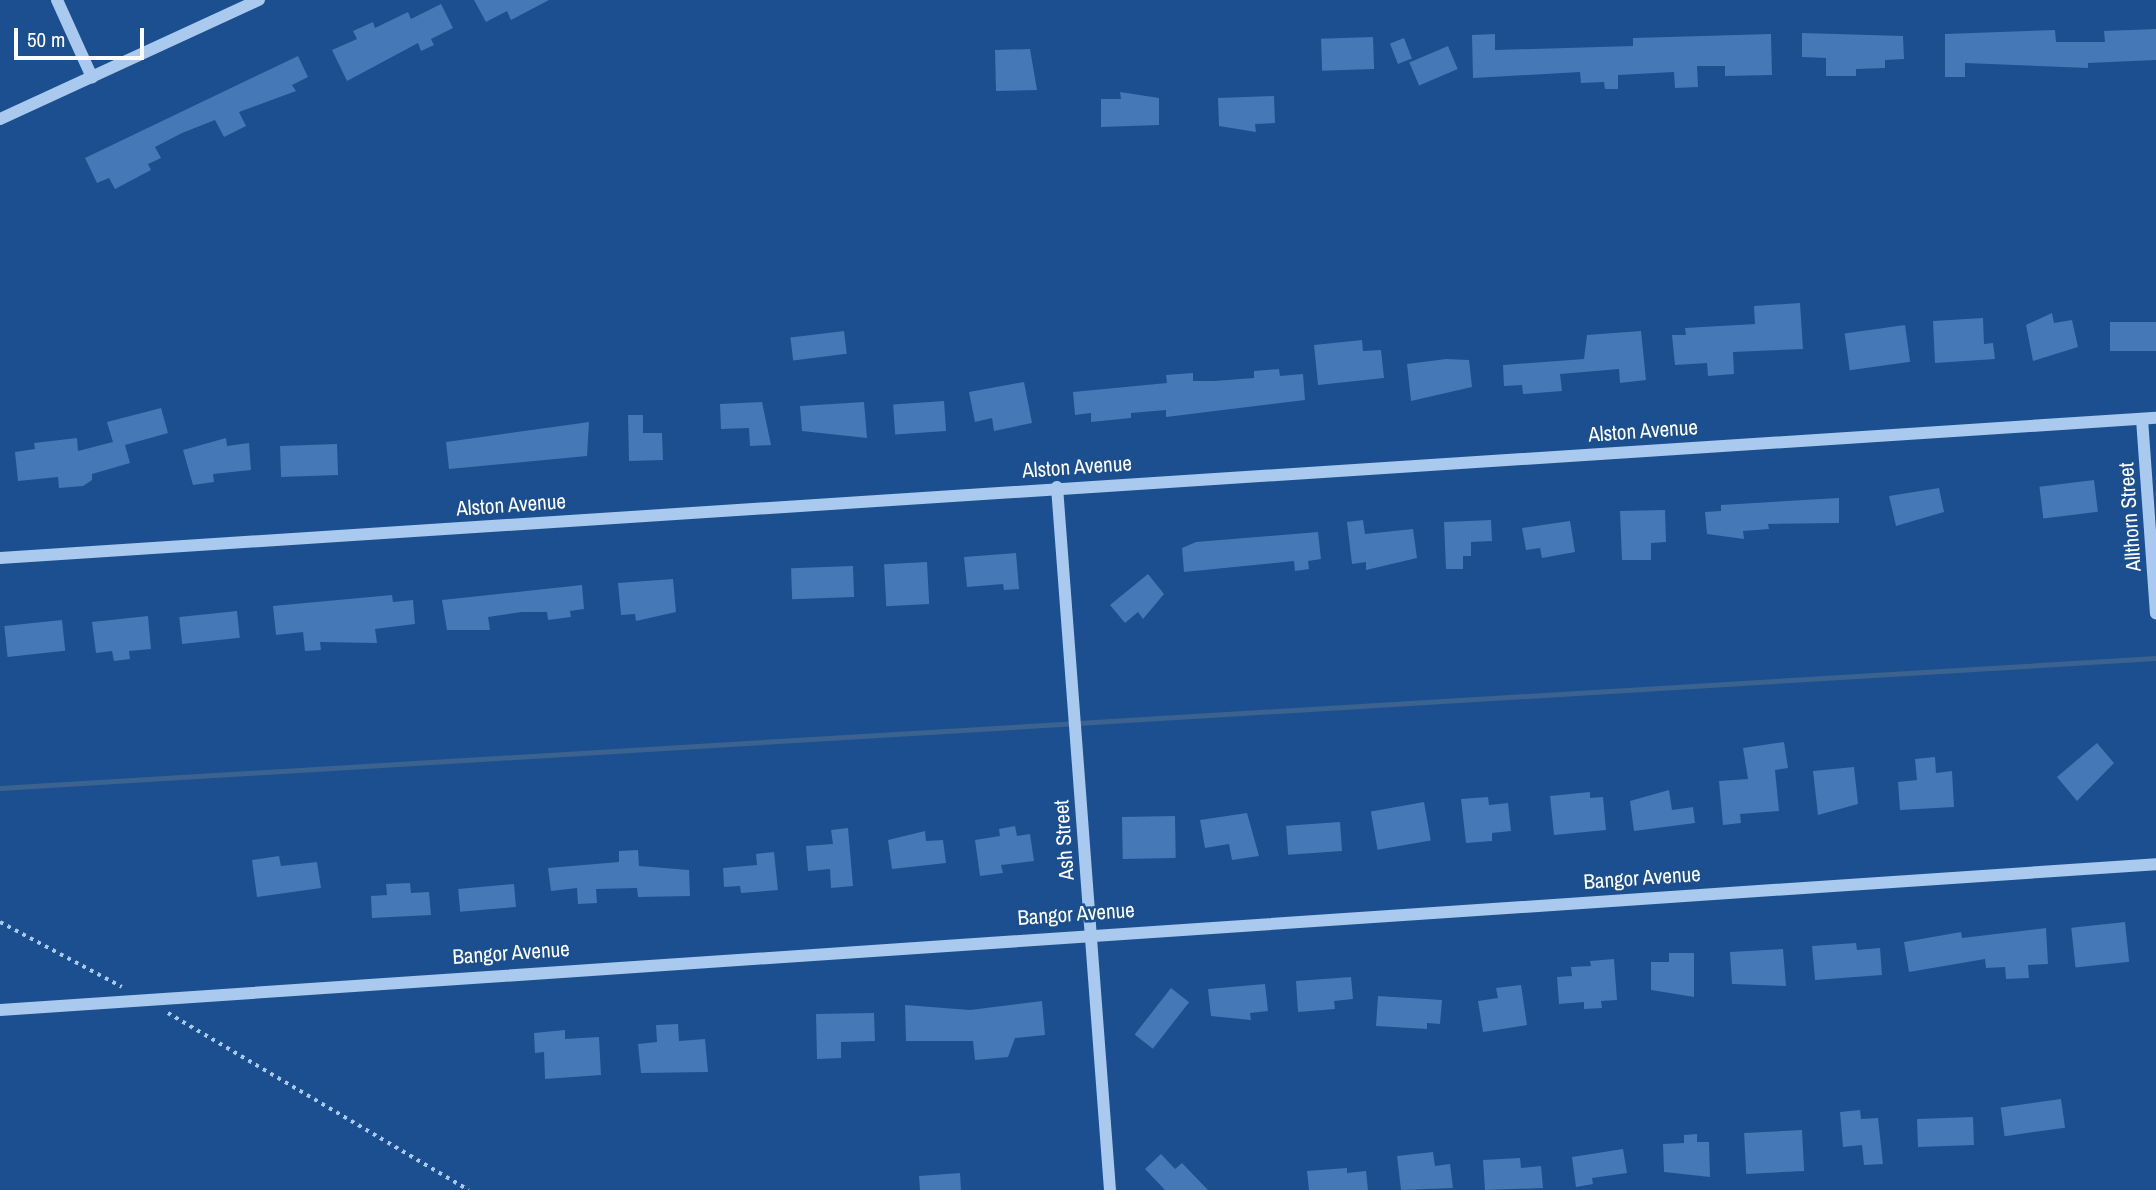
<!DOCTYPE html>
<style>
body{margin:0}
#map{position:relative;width:2156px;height:1190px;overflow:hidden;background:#1b4f8f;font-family:"Archivo Narrow",sans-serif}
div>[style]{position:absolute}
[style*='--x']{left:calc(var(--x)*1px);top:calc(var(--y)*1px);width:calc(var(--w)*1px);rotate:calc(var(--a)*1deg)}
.stream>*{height:5px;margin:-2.5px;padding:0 2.5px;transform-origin:2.5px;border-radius:2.5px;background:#3c6290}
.building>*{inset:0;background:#4478b7;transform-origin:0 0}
.path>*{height:3.5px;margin-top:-1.75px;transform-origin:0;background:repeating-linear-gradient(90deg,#a9c9ee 0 3.5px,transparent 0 8.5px)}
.minor>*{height:12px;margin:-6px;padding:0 6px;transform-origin:6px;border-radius:6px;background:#a9c9ee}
span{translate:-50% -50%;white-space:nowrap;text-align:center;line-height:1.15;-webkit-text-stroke:5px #1b4f8f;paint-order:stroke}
.street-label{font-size:21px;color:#fff}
.scale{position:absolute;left:14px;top:28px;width:130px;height:32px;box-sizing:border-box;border:4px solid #fff;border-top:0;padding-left:9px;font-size:21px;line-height:24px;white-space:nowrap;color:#fff;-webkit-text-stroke:5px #1b4f8f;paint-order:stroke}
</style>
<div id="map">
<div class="stream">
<div style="--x:0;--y:788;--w:2160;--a:-3.45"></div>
</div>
<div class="building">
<div style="clip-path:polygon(474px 0,549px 0,511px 20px,507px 11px,486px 22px)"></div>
<div style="clip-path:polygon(441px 4px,453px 28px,431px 39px,434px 45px,421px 51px,418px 43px,347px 81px,332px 50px,357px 39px,353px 31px,373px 22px,375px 28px,408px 12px,411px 19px)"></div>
<div style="clip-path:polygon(2156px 29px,2156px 60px,2088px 63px,2088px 68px,1965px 63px,1965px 77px,1945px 77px,1945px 34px,2055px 30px,2056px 42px,2105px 42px,2104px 31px)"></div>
<div style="clip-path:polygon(1802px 33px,1903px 36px,1904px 59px,1885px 60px,1885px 68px,1856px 69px,1856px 76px,1826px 76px,1826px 58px,1802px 57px)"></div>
<div style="clip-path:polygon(1495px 34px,1495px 50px,1633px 46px,1633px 38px,1771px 34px,1772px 75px,1725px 76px,1725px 66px,1697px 66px,1698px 87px,1675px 88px,1674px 72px,1618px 75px,1618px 89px,1605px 89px,1604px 82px,1581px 83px,1580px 72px,1473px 78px,1472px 35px)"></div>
<div style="left:1373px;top:37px;width:32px;height:52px;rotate:88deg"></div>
<div style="left:1404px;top:38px;width:22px;height:15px;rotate:69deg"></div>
<div style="left:1448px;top:46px;width:25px;height:42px;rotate:67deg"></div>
<div style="clip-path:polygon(1030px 49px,1037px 90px,996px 91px,995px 50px)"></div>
<div style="clip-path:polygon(298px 56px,308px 77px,292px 85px,296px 91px,239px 112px,246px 126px,224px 137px,215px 120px,182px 133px,155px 147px,161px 158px,148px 164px,151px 170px,115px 189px,109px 178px,97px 183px,85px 158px)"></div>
<div style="clip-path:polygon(1120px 92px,1159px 98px,1159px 125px,1101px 127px,1101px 99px,1121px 99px)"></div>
<div style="clip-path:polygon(1274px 96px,1275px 123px,1255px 124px,1256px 132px,1219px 126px,1218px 98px)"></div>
<div style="clip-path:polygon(1800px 303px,1803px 349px,1733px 352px,1734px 374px,1708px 376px,1707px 363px,1675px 365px,1672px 335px,1686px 335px,1685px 328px,1755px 324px,1754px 306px)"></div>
<div style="clip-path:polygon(2052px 313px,2054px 323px,2072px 320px,2078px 347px,2033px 361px,2026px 325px)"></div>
<div style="clip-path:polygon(1983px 318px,1984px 344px,1993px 343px,1995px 359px,1935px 363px,1933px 321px)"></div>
<div style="left:2156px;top:322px;width:29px;height:46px;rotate:90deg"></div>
<div style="left:1905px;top:325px;width:37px;height:61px;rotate:82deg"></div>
<div style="left:844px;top:331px;width:23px;height:54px;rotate:83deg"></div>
<div style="clip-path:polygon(1641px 331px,1646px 380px,1620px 383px,1619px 369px,1560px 374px,1562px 391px,1523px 394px,1522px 385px,1504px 386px,1503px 365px,1584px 359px,1587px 335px)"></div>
<div style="clip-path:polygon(1362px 340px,1363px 351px,1381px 350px,1384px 378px,1318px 385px,1314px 345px)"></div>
<div style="clip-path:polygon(1446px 359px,1469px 360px,1472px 387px,1411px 401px,1407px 364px)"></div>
<div style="clip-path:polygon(1279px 369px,1280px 376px,1303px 374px,1305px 400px,1166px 417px,1166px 410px,1131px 413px,1131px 418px,1091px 422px,1091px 413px,1075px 415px,1073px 392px,1167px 383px,1166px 375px,1193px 373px,1193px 381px,1214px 381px,1254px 378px,1254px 371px)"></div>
<div style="clip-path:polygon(1024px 382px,1032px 423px,994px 431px,992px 418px,975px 422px,969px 392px)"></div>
<div style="left:944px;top:401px;width:30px;height:51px;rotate:86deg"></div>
<div style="clip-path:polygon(762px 402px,771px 445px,750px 446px,749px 428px,721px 429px,720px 404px)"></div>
<div style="clip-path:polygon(864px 402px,867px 438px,802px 431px,800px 406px)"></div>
<div style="clip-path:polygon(161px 408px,168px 433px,125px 445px,130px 463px,92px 474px,92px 480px,83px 486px,59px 488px,58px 477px,18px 481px,15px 452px,35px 449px,34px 443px,77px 438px,78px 451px,113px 442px,107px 422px)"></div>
<div style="clip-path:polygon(628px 415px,643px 415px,643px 433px,662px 433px,663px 460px,629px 461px)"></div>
<div style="clip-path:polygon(589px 422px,587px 456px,449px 469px,446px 442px)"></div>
<div style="clip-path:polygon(226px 438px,227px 446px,249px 443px,251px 470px,213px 474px,214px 482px,193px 485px,183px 450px)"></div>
<div style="left:337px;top:444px;width:31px;height:57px;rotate:88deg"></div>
<div style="left:2094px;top:480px;width:32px;height:55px;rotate:83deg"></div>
<div style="clip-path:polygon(1939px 488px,1944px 512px,1896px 526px,1889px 496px)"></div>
<div style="clip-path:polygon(1839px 498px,1839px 523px,1768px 524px,1769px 529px,1743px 531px,1744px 539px,1707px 534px,1705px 512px,1721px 511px,1721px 505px)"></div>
<div style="clip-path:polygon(1665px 510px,1666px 542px,1651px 543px,1651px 560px,1622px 560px,1620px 511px)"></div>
<div style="clip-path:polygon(1363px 520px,1365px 534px,1413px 529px,1417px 558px,1366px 570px,1366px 562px,1352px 564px,1347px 522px)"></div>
<div style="clip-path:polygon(1491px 520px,1492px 541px,1471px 542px,1471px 556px,1463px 556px,1463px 569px,1446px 569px,1444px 522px)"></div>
<div style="clip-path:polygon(1570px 521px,1575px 552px,1542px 558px,1540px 548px,1526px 550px,1522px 528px)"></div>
<div style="clip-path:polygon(1318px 532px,1321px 559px,1308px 561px,1309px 569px,1295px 571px,1294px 561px,1184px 572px,1182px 548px,1196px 542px)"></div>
<div style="clip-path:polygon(1016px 553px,1019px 589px,1004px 590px,1003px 584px,967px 587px,964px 557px)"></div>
<div style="left:927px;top:562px;width:42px;height:43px;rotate:87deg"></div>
<div style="left:853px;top:566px;width:31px;height:62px;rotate:88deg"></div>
<div style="clip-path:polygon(1148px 574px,1164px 594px,1143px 619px,1138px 612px,1125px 623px,1110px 605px)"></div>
<div style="clip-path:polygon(673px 579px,676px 612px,636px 621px,635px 614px,621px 615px,618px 583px)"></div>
<div style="clip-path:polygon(582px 585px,584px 609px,570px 611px,571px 617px,548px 620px,547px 612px,522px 612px,488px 617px,490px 630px,447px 630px,442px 600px)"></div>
<div style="clip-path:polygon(392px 595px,393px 602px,413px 600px,415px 624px,375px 629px,377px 643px,320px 642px,321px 650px,305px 651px,303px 632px,276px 635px,273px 606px)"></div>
<div style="left:237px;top:611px;width:27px;height:58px;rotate:84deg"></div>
<div style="clip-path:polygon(148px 616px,151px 649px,129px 651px,130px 659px,114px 661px,112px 651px,96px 653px,92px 622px)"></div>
<div style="left:62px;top:620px;width:31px;height:58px;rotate:84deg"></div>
<div style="clip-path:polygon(1784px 742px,1788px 768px,1775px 770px,1779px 811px,1740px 814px,1741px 823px,1723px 825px,1719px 781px,1748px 779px,1743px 748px)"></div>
<div style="clip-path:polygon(2097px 743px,2114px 763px,2077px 801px,2057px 777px)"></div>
<div style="clip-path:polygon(1935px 757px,1936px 773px,1952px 771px,1954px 807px,1900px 810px,1898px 782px,1917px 780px,1915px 759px)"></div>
<div style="clip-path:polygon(1854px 767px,1858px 804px,1818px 815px,1813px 771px)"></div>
<div style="clip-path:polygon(1669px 790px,1672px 810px,1693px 807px,1695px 823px,1634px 831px,1630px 801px)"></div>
<div style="clip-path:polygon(1590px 792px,1590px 798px,1603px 797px,1606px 830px,1554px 835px,1550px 796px)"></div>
<div style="clip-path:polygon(1488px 797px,1489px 805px,1508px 803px,1511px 831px,1492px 833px,1492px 841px,1466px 843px,1461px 799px)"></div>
<div style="left:1424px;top:802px;width:39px;height:54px;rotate:80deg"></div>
<div style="clip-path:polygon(1247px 813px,1259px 856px,1232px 860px,1229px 844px,1205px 848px,1200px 820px)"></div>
<div style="left:1175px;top:816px;width:42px;height:53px;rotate:89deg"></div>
<div style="left:1340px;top:822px;width:29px;height:54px;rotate:86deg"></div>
<div style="clip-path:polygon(1015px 826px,1017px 836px,1030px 834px,1034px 861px,1001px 865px,1003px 873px,980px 876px,975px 840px,1000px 836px,999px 829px)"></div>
<div style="clip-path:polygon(848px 828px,853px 886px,831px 888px,830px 869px,808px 871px,806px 846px,833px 844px,831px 830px)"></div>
<div style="clip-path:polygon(925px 831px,926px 841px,943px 840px,946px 863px,892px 869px,888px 840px)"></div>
<div style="clip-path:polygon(638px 850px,639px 866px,689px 870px,690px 896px,638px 897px,637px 888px,596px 889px,597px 903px,578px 904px,577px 888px,551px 891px,548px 868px,619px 862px,619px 851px)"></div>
<div style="clip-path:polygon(774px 852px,778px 890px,741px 893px,740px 886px,724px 887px,723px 868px,757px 865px,756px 854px)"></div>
<div style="clip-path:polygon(279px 856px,281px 866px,317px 862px,321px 888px,257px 897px,252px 860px)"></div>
<div style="clip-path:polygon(410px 883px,411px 893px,429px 892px,431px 915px,372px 918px,371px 896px,387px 895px,386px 884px)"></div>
<div style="left:514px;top:884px;width:23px;height:56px;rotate:85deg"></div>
<div style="left:2125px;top:922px;width:40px;height:54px;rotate:84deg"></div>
<div style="clip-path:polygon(2046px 928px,2048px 964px,2028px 965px,2029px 978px,2006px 979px,2005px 967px,1986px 968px,1985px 959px,1909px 972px,1904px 942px,1961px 932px,1962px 938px)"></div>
<div style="clip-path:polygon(1856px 943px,1857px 950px,1880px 948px,1882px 975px,1815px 980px,1812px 946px)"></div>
<div style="clip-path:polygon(1783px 949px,1786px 986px,1732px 984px,1730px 952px)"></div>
<div style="clip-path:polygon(1669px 953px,1694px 953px,1694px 997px,1651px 990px,1651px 962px,1669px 962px)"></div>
<div style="clip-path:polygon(1614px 959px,1617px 1000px,1601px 1001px,1602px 1008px,1584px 1009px,1584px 1002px,1559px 1004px,1557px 977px,1572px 976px,1571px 967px,1591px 966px,1590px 961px)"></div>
<div style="clip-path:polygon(1351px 977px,1353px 999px,1334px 1001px,1335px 1009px,1298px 1012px,1296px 981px)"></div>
<div style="clip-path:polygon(1265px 984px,1268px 1011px,1250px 1013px,1251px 1020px,1211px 1016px,1208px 989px)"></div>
<div style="clip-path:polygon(1521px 985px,1527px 1025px,1483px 1032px,1478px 1001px,1498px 998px,1496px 988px)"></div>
<div style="left:1171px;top:988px;width:23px;height:59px;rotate:38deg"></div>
<div style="clip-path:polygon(1378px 996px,1442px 1000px,1440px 1024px,1427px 1023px,1427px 1029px,1376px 1026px)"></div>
<div style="clip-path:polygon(1042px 1001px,1045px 1035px,1015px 1038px,1008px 1057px,975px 1060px,973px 1041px,906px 1041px,905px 1005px,970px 1010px)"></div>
<div style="clip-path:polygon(874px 1013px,875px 1041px,841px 1042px,841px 1058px,817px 1059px,816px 1014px)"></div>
<div style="clip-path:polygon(678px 1024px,679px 1041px,705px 1039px,708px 1072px,641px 1073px,638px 1044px,657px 1042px,656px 1025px)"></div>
<div style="clip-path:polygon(565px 1030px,565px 1039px,599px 1037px,601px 1075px,545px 1079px,544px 1052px,535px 1053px,534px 1033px)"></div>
<div style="left:2061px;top:1099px;width:29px;height:61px;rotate:82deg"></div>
<div style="clip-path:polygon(1860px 1110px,1861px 1119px,1878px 1118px,1883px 1164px,1864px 1165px,1862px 1145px,1843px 1147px,1840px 1112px)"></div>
<div style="left:1973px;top:1117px;width:28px;height:56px;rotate:88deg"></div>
<div style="left:1802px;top:1130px;width:41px;height:58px;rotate:87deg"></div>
<div style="clip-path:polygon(1697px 1134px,1697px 1142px,1709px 1142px,1710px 1177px,1664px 1172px,1663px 1144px,1684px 1143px,1684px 1135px)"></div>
<div style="clip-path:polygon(1623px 1149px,1627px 1173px,1592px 1178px,1593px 1184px,1576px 1187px,1572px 1157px)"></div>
<div style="clip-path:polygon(1433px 1152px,1435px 1166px,1450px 1164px,1453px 1188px,1401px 1190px,1397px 1156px)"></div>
<div style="clip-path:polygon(1161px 1154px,1175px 1169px,1182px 1163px,1208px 1190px,1165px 1190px,1145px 1169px)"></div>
<div style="clip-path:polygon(1520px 1158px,1521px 1168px,1541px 1166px,1543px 1188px,1485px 1190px,1483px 1160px)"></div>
<div style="clip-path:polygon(1347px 1168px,1347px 1173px,1366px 1171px,1368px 1190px,1309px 1190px,1307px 1171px)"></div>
<div style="clip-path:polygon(960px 1173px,961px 1190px,920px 1190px,919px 1176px)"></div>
</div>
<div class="path">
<div style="--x:0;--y:922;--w:138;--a:28"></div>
<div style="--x:168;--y:1013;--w:349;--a:30.5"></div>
</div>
<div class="minor">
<div style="--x:57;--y:0;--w:85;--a:65.6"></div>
<div style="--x:0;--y:119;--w:285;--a:-24.7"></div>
<div style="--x:2142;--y:419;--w:195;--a:85.9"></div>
<div style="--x:1057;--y:487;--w:705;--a:85.69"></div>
<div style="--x:0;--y:558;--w:2161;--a:-3.72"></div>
<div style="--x:0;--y:1010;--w:2161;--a:-3.87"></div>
</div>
<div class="street-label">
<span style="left:1643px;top:431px;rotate:-4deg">Alston Avenue</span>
<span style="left:1077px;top:467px;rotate:-4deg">Alston Avenue</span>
<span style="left:511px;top:505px;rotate:-4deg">Alston Avenue</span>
<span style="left:2130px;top:517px;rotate:-94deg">Allthorn Street</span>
<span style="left:1064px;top:840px;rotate:-94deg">Ash Street</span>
<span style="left:1642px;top:878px;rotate:-4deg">Bangor Avenue</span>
<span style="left:1076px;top:914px;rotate:-4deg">Bangor Avenue</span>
<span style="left:511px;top:953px;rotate:-4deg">Bangor Avenue</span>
</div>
<div class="scale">50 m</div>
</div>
